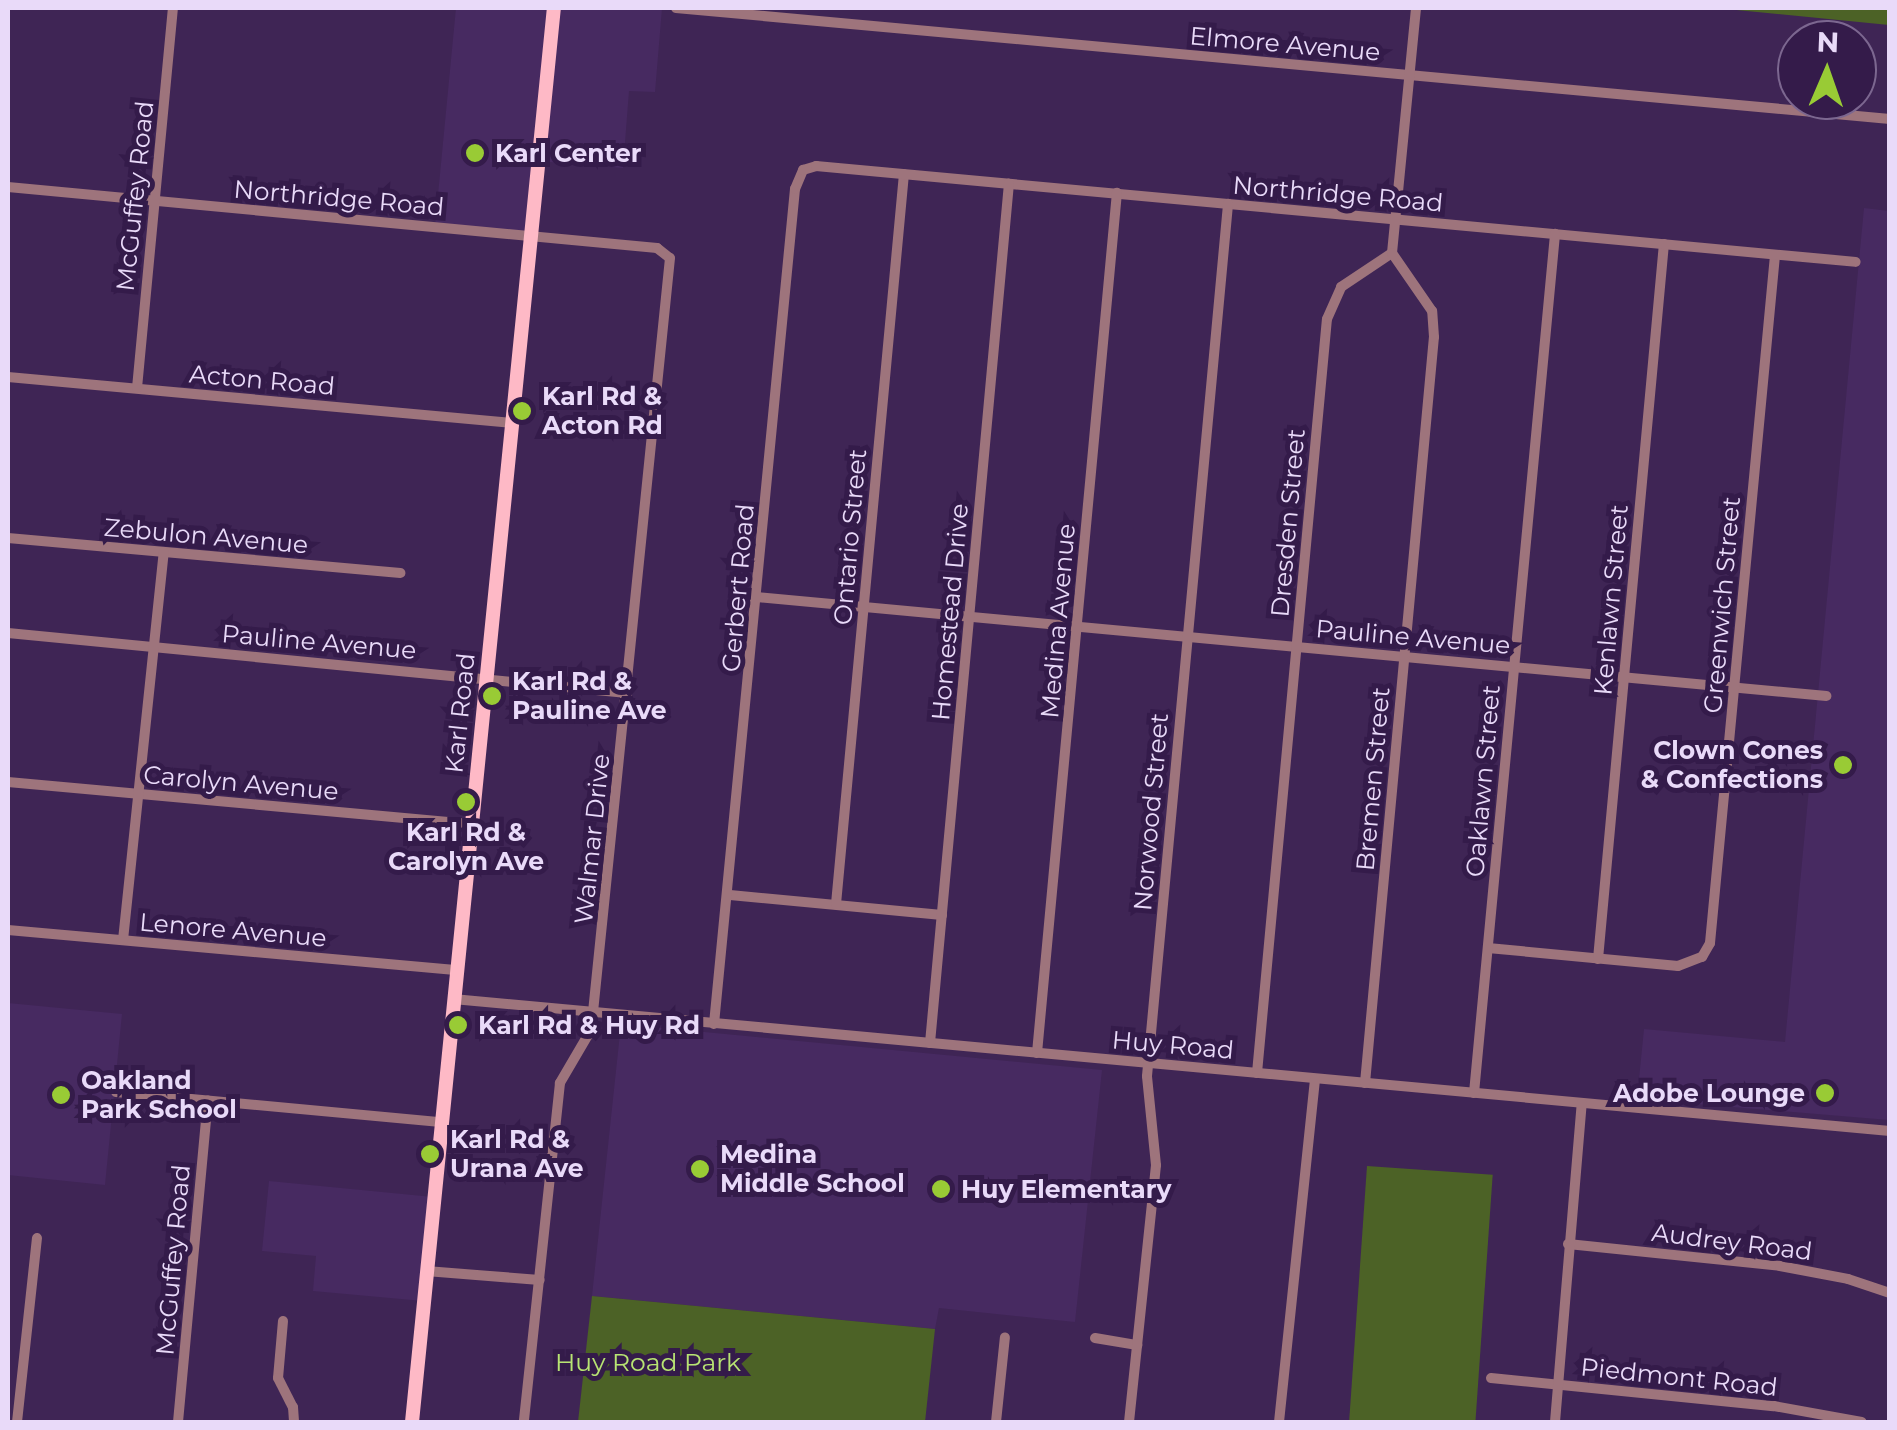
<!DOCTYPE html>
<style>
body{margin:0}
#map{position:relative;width:1897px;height:1430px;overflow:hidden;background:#3f2555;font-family:Montserrat,sans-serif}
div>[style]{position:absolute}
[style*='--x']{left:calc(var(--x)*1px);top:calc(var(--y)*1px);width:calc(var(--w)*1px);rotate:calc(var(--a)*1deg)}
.built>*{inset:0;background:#472a61}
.green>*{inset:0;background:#4c6226;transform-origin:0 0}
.minor>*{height:10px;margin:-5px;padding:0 5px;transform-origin:5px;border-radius:5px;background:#9e747c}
.major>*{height:14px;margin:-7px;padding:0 7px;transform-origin:7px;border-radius:7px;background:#feb9c6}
.dots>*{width:28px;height:28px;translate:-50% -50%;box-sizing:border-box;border:5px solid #341b4a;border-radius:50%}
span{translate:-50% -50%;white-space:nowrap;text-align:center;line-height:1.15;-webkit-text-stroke:10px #341b4a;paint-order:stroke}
.street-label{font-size:25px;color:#e9daf9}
.poi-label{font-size:25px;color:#e9daf9;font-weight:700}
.left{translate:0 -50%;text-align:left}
.right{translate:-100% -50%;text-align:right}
.park-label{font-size:25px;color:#b8e473}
.frame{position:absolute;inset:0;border:10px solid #e9daf9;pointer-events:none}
.north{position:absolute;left:1777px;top:20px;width:100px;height:100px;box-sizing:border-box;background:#341b4a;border:2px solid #7c6790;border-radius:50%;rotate:2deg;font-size:28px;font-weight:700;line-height:40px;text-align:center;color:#e9daf9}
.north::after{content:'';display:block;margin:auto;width:35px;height:45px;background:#99cb35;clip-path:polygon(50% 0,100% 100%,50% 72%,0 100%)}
</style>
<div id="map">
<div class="built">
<div style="clip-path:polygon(456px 8px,662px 8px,655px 92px,629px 91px,623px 168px,537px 161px,530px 237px,435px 226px)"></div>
<div style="clip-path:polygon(1864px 208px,1889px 211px,1889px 1120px,1637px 1099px,1644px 1029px,1785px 1042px)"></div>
<div style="clip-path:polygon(8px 1003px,122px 1014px,105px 1185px,8px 1175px)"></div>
<div style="clip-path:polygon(621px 1024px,1102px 1070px,1075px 1322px,939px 1308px,935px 1329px,592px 1296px)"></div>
<div style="clip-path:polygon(269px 1181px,433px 1197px,423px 1301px,313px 1291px,316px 1256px,262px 1251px)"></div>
</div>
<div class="green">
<div style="clip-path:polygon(1716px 8px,1889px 8px,1889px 25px)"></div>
<div style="left:1367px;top:1166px;width:126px;height:257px;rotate:4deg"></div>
<div style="clip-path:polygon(592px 1296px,935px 1329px,925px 1422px,578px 1422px)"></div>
</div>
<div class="minor">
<div style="--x:676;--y:8;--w:1219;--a:5.22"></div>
<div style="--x:8;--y:187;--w:652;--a:5.37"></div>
<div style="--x:657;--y:248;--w:16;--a:38"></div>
<div style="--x:670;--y:258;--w:758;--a:95.83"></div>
<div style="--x:593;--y:1012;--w:24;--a:102"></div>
<div style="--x:588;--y:1035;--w:56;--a:120.3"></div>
<div style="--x:560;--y:1083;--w:341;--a:96.1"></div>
<div style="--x:8;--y:377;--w:506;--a:5.21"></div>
<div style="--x:137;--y:388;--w:382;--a:-84.6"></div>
<div style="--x:8;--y:538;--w:394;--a:5.1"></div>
<div style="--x:757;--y:597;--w:1074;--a:5.29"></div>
<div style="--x:8;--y:633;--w:622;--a:5.54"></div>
<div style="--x:8;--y:782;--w:464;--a:5.2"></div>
<div style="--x:730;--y:895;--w:213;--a:5.4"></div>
<div style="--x:836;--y:904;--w:733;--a:-84.68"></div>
<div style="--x:8;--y:930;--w:449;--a:5.1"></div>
<div style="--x:123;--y:940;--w:390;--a:-84"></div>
<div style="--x:1488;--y:948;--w:191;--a:5.4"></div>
<div style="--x:1678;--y:966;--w:26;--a:-21"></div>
<div style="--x:1702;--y:957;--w:16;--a:-60"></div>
<div style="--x:1710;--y:943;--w:691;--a:-84.6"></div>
<div style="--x:1598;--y:959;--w:718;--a:-84.73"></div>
<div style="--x:453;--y:999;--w:1443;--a:5.25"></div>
<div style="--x:714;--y:1024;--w:839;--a:-84.46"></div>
<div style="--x:795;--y:189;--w:21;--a:-67"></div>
<div style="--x:803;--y:170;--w:14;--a:-17"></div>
<div style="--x:816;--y:166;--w:1044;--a:5.27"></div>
<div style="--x:930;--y:1043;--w:863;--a:-84.75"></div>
<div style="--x:1037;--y:1053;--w:864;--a:-84.69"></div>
<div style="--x:1257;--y:1073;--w:757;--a:-84.7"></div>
<div style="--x:1327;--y:319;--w:35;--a:-66"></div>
<div style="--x:1341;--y:287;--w:61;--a:-33.7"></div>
<div style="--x:1392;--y:253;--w:246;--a:-84.4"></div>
<div style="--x:1365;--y:1083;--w:749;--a:-84.72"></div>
<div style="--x:1434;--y:337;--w:26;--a:-94"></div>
<div style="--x:1432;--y:311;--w:70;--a:-124.6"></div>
<div style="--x:116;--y:1092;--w:326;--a:5.3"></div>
<div style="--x:1474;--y:1093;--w:863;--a:-84.61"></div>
<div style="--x:1568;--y:1244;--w:213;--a:5.9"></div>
<div style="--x:1780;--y:1266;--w:69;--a:10.8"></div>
<div style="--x:1848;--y:1279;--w:44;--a:18.4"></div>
<div style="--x:426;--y:1271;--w:114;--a:4.5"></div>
<div style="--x:283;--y:1321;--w:57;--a:95"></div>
<div style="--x:278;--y:1378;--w:33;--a:63"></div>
<div style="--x:293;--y:1407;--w:15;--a:86"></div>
<div style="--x:1095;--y:1338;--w:43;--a:9.5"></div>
<div style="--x:1491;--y:1378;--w:284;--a:5.7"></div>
<div style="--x:1774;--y:1406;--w:89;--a:10.3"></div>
<div style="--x:17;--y:1422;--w:185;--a:-83.8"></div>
<div style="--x:178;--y:1422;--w:323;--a:-84.7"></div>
<div style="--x:996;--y:1422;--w:85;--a:-84"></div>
<div style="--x:1129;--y:1422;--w:258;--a:-84"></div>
<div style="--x:1156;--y:1165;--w:89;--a:-95.8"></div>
<div style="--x:1147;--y:1076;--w:876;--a:-84.69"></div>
<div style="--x:1279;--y:1422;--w:345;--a:-84"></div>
<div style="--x:1555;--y:1422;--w:320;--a:-85.2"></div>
</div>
<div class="major">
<div style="--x:412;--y:1422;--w:1421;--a:-84.27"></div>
</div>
<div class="dots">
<div style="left:475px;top:153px;background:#99cb35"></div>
<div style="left:522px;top:411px;background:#99cb35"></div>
<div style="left:492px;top:696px;background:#99cb35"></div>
<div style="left:1843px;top:765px;background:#99cb35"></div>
<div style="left:466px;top:802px;background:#99cb35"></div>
<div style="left:458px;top:1025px;background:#99cb35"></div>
<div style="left:1825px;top:1093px;background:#99cb35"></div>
<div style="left:61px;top:1095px;background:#99cb35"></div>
<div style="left:430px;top:1154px;background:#99cb35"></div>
<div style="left:700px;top:1169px;background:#99cb35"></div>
<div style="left:941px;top:1189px;background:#99cb35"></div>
</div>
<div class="street-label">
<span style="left:1285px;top:44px;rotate:5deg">Elmore Avenue</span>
<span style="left:1338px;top:194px;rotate:5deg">Northridge Road</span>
<span style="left:135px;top:196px;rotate:-84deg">McGuffey Road</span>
<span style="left:339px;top:198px;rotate:5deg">Northridge Road</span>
<span style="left:262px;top:380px;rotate:5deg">Acton Road</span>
<span style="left:1288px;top:523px;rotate:-85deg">Dresden Street</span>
<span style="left:206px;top:536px;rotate:5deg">Zebulon Avenue</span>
<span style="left:850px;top:537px;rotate:-85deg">Ontario Street</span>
<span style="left:738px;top:588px;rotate:-85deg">Gerbert Road</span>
<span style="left:1611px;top:600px;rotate:-85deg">Kenlawn Street</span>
<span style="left:1722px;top:605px;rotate:-85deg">Greenwich Street</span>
<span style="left:950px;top:612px;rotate:-85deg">Homestead Drive</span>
<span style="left:1058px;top:621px;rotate:-85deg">Medina Avenue</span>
<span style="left:1413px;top:637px;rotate:5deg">Pauline Avenue</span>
<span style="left:319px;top:642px;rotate:5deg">Pauline Avenue</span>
<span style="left:460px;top:713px;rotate:-84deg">Karl Road</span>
<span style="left:1373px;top:779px;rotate:-85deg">Bremen Street</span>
<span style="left:1483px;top:781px;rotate:-85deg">Oaklawn Street</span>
<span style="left:241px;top:783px;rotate:5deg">Carolyn Avenue</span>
<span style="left:1151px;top:812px;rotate:-85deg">Norwood Street</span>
<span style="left:592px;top:839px;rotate:-84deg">Walmar Drive</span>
<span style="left:233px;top:930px;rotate:5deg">Lenore Avenue</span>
<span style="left:1173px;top:1045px;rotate:5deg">Huy Road</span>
<span style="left:1732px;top:1242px;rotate:7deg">Audrey Road</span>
<span style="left:173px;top:1260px;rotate:-85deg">McGuffey Road</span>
<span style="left:1679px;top:1377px;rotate:6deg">Piedmont Road</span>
</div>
<div class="poi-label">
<span class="left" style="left:495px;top:153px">Karl Center</span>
<span class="left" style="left:542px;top:411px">Karl Rd &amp;<br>Acton Rd</span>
<span class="left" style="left:512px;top:696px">Karl Rd &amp;<br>Pauline Ave</span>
<span class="right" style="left:1823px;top:765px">Clown Cones<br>&amp; Confections</span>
<span style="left:466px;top:847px">Karl Rd &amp;<br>Carolyn Ave</span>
<span class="left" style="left:478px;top:1025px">Karl Rd &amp; Huy Rd</span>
<span class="left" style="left:81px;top:1095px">Oakland<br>Park School</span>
<span class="right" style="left:1805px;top:1093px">Adobe Lounge</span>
<span class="left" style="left:450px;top:1154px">Karl Rd &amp;<br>Urana Ave</span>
<span class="left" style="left:720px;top:1169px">Medina<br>Middle School</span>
<span class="left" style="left:961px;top:1189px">Huy Elementary</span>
</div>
<div class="park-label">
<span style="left:648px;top:1362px">Huy Road Park</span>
</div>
<div class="frame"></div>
<div class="north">N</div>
</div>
